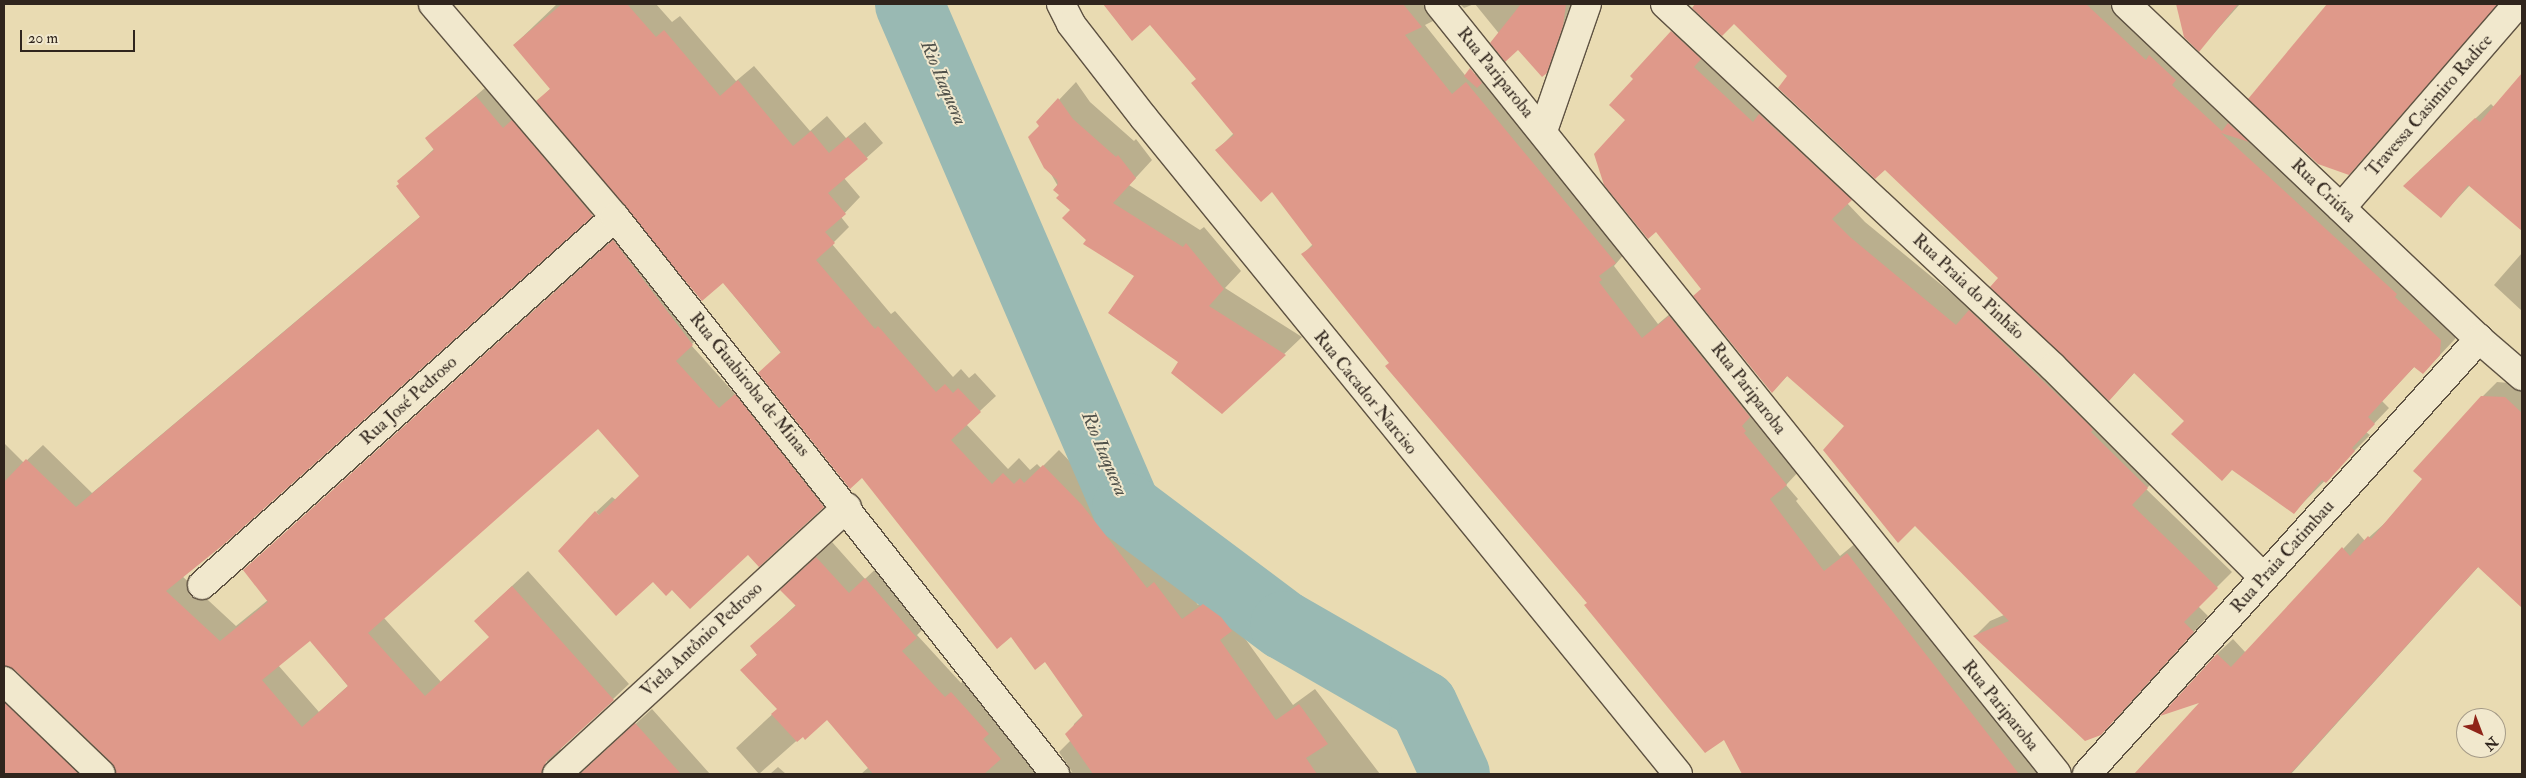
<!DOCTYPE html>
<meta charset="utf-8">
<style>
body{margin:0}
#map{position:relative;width:2526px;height:778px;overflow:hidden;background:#e9dbb2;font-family:"IM FELL Double Pica",serif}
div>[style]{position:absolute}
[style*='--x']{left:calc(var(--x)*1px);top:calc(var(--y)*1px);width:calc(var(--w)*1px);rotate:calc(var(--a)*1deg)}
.shadow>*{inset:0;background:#0003}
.river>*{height:69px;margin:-34.5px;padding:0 34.5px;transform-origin:34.5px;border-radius:34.5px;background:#99b9b3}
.building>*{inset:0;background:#df998a}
.roads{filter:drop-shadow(1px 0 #5e5242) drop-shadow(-1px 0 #5e5242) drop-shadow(0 1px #5e5242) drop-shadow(0 -1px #5e5242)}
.minor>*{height:28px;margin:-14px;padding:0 14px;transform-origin:14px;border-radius:14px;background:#f1e8cd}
.tertiary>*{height:28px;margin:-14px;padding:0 14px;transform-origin:14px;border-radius:14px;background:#f1e8cd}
span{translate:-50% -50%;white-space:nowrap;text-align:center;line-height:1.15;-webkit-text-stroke:4px #f1e8cd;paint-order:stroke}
.street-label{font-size:18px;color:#30251d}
.water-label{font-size:19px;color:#50514a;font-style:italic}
.frame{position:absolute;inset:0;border:5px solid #30251d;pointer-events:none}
.north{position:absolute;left:2456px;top:708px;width:50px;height:50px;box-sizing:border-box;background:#f1e8cd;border:1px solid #a49a87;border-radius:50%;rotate:137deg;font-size:14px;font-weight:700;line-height:20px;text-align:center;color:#30251d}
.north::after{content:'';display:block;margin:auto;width:18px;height:22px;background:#8f2418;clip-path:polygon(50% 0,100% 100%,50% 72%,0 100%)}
.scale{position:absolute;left:20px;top:30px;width:115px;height:22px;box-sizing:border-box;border:2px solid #30251d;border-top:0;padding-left:6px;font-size:15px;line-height:18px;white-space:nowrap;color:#30251d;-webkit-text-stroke:4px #f1e8cd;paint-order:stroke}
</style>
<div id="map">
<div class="shadow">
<div style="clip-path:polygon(557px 4px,656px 4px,672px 22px,680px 16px,736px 81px,754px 66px,810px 131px,827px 116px,846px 138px,865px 122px,883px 143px,844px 178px,860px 197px,841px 217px,849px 227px,832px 244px,891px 314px,895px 311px,953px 377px,961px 369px,969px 378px,975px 373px,996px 396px,966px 424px,1008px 469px,1019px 458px,1030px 470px,1037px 464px,1041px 468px,1059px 450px,1097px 490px,1163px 573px,1171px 567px,1198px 605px,1220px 589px,1237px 601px,1247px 615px,1236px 626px,1293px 705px,1315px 689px,1380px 774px,861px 774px,869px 767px,827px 719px,803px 735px,759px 774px,736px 748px,778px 709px,741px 670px,758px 654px,752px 646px,796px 605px,798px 574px,832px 542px,865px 579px,882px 563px,931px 621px,917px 635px,961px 683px,968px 677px,1065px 773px,1072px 772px,1059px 752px,1071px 740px,1074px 724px,1084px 714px,1045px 661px,1011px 635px,723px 282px,538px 101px,551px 88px,514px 45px)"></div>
<div style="clip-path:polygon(1104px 4px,1447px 4px,1433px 21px,1425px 25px,1468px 79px,1482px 68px,1631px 246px,1614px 266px,1658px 324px,1685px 301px,1801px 469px,1786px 485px,1798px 499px,1796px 501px,1840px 556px,1862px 538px,2044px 774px,1743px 774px,1724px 739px,1588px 602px,1390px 363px,1303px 254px,1313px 244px,1272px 190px,1217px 150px,1234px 133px,1197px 79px,1150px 23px,1132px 40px)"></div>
<div style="clip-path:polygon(1460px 4px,1474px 4px,1464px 8px)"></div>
<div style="clip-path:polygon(1475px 4px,1579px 4px,1562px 56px,1546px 72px,1519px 48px,1514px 52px)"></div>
<div style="clip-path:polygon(1697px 4px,2117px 4px,2456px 325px,2455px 339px,2423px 373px,2415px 366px,2382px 401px,2389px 408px,2366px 432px,2370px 435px,2294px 512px,2186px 421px,2135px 372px,2109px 400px,2000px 278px,1734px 22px,1694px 8px)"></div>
<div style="clip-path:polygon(2177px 4px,2240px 4px,2199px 50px,2185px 37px)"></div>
<div style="clip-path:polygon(2329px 4px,2498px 4px,2364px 157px,2250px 98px)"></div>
<div style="clip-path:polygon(1687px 17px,1866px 185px,1847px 203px,1865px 222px,1972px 310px,1985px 296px,2163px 472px,2146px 489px,2232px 572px,2198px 606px,2208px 616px,2116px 719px,1975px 636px,1990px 621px,2004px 615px,1846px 426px,1788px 375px,1772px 392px,1702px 289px,1627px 120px,1635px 79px)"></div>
<div style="clip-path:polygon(2522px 75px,2522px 229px,2470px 185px,2441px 216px,2419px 171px,2491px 104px,2494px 107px)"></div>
<div style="clip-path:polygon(evenodd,493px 81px,608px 199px,223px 544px,182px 576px,236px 626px,268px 600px,244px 570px,629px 225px,707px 329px,691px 345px,735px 394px,751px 379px,839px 490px,759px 565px,748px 553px,690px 608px,596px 512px,612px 497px,616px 500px,641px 476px,598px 427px,384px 618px,441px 682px,490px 637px,475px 621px,528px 571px,629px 684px,561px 748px,557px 761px,576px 774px,585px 770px,652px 709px,710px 774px,4px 774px,4px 443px,24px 463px,43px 445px,92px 493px,421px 216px,399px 181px,435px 148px,427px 138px,493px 81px,310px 639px,348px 686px,319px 712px,278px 665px,310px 639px,493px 81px,5px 666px,15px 669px,117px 773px,106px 770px,5px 666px,493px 81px,547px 757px,547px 765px,543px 769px,547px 757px)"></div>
<div style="clip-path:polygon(1076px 82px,1090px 102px,1134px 141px,1136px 139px,1152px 160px,1129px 185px,1200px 230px,1204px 227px,1241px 271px,1225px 288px,1302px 337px,1222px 413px,1180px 362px,1136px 276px,1088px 239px,1030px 137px,1040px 126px,1038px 122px)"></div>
<div style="clip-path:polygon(2522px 253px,2522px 311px,2494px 285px)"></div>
<div style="clip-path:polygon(2497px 382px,2522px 384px,2522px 603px,2479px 566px,2291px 774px,2136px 774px,2203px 701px,2164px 713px,2217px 654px,2233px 639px,2246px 653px,2358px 533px,2365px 541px,2385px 523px,2424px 479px,2482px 397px)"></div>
<div style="clip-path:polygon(778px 767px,786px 774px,770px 774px)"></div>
</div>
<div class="river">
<div style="--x:909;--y:4;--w:548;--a:66.66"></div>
<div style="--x:1126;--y:507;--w:197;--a:36.8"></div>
<div style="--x:1284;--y:625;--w:160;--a:29.9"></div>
<div style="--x:1423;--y:705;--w:76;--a:65.1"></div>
</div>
<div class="building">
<div style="clip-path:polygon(562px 4px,627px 4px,656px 37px,664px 30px,720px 96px,738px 80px,793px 146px,811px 131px,829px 153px,848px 137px,868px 159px,828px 193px,846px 214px,825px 232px,835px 243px,816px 260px,875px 329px,878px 326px,936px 392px,945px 384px,953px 393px,958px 388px,981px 412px,951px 440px,992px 484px,1003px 473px,1014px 484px,1020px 478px,1024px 483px,1043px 465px,1082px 505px,1147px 588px,1154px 582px,1182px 619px,1203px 604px,1221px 617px,1232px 631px,1220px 640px,1276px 720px,1299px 704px,1328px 744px,1306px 758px,1317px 774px,1093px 774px,1065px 734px,1083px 716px,1045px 662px,1035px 670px,1011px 637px,997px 649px,862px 478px,850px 489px,758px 373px,781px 352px,723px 283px,702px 301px,536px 101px,550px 89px,513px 45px)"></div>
<div style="clip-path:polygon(1103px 4px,1403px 4px,1422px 27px,1405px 35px,1452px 94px,1466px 82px,1616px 263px,1599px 276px,1602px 280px,1599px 282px,1642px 338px,1669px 316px,1750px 417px,1742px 426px,1746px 431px,1744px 433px,1787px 485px,1770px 499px,1824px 571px,1847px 553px,2019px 774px,1742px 774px,1724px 740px,1705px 753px,1584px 605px,1587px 603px,1385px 366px,1389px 363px,1301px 254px,1313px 246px,1272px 192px,1261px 202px,1215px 150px,1234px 135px,1191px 83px,1196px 79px,1150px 25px,1132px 41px)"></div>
<div style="clip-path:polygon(1521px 4px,1566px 4px,1563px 26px,1547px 73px,1542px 77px,1518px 50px,1505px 62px,1490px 43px)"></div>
<div style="clip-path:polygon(1695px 4px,2086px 4px,2146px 60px,2149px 55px,2176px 80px,2172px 85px,2222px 131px,2228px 123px,2249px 142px,2221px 133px,2397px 294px,2395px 297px,2441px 340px,2440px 355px,2423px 374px,2414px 367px,2368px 417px,2375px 424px,2352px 448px,2355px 451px,2326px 483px,2322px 480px,2294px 514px,2232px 470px,2222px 481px,2171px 434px,2184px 421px,2134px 373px,2109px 401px,1990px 287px,1998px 278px,1885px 170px,1875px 179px,1778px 88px,1787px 76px,1734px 24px,1722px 36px,1692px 8px)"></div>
<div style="clip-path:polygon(2176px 4px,2238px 4px,2199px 52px,2184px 37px)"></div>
<div style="clip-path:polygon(2327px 4px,2498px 4px,2349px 175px,2318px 164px,2248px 99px)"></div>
<div style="clip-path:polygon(1671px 31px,1701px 59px,1694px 67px,1753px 122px,1759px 114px,1852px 200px,1832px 219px,1850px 237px,1956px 325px,1969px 310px,2089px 425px,2093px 430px,2091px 432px,2148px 488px,2132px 505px,2218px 588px,2184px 622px,2194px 632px,2101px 735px,2085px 741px,1973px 636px,2009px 621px,1915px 526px,1898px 543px,1823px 450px,1844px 426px,1787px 376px,1772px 393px,1693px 296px,1701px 289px,1656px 232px,1648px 239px,1604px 185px,1594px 154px,1625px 120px,1609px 105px,1633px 79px,1630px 76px)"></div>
<div style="clip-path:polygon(1470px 68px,1482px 83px,1477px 88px,1464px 76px)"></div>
<div style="clip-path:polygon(2522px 73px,2522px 231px,2468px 185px,2441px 218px,2403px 186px,2475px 118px,2480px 122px)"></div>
<div style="clip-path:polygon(evenodd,476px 96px,503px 128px,512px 120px,593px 216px,223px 545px,166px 591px,220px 641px,268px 602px,243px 570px,613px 240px,693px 345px,676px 361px,719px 408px,735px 394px,824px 507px,759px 567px,748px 555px,690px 609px,672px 590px,666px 596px,653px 582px,616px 616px,558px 551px,595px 511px,599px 515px,639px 476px,598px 429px,368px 633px,425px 696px,489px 637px,474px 621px,512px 586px,614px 700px,546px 762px,542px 774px,116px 774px,112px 763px,15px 670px,4px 666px,4px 482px,26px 459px,76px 507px,420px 217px,396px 186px,399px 184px,397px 181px,434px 150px,425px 138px,476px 96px,310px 641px,348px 686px,302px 727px,262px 680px,310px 641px)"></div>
<div style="clip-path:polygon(1058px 98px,1073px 119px,1116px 157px,1118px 155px,1136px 178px,1113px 203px,1183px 247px,1186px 243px,1224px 289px,1209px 306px,1286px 355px,1222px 414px,1171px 373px,1178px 362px,1108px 313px,1134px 276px,1083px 244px,1086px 240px,1062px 218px,1070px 210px,1056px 198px,1059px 195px,1053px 190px,1058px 184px,1057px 180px,1044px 168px,1028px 137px,1039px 126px,1036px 122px)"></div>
<div style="clip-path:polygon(2481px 396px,2505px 397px,2522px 413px,2522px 608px,2478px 567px,2290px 774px,2134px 774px,2199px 703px,2160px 716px,2217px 654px,2231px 667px,2342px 547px,2350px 556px,2368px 536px,2371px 539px,2422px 479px,2413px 471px)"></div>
<div style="clip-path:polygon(816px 557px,849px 593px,865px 578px,917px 638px,902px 651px,945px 697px,951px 692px,989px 734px,983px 739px,1001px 759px,984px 774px,873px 774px,827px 720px,805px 740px,803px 737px,797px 742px,771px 714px,777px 709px,740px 670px,757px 655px,750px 646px,796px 606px,780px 590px)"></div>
<div style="clip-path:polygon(4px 702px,79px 774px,4px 774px)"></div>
<div style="clip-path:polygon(635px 723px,681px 774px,580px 774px)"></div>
</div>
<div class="roads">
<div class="minor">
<div style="--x:1061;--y:4;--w:22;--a:63"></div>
<div style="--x:1071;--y:24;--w:119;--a:52.2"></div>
<div style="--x:1144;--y:118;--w:846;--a:50.85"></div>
<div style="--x:1439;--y:4;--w:987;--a:51.25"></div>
<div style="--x:1665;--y:4;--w:531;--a:43.09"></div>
<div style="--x:2053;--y:367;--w:297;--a:45"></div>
<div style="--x:2126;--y:4;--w:487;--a:43.5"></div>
<div style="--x:2479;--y:339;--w:57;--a:40.7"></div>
<div style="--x:1543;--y:131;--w:134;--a:-70.9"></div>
<div style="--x:2341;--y:208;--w:270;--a:-49.1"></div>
<div style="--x:202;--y:585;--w:553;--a:-41.7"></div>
<div style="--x:4;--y:681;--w:134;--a:43.8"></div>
<div style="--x:557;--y:774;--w:394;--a:-42.6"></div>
<div style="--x:2087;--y:774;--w:586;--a:-47.98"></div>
</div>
<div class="tertiary">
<div style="--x:433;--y:4;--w:280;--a:49.5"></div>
<div style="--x:615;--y:217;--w:710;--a:51.69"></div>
</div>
</div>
<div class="street-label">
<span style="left:1495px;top:73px;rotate:51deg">Rua Pariparoba</span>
<span style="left:2430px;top:106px;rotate:-49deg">Travessa Casimiro Radice</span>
<span style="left:2323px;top:191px;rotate:44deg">Rua Criúva</span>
<span style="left:1968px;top:287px;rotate:43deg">Rua Praia do Pinhão</span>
<span style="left:749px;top:385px;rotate:51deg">Rua Guabiroba de Minas</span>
<span style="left:1748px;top:389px;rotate:52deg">Rua Pariparoba</span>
<span style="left:1365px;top:393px;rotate:51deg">Rua Cacador Narciso</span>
<span style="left:409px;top:401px;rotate:-42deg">Rua José Pedroso</span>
<span style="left:2283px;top:557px;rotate:-48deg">Rua Praia Catimbau</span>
<span style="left:702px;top:640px;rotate:-43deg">Viela Antônio Pedroso</span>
<span style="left:2000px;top:706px;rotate:51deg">Rua Pariparoba</span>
</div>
<div class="water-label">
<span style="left:943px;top:83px;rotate:67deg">Rio Itaquera</span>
<span style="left:1104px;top:454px;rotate:67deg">Rio Itaquera</span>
</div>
<div class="frame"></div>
<div class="north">N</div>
<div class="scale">20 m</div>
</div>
